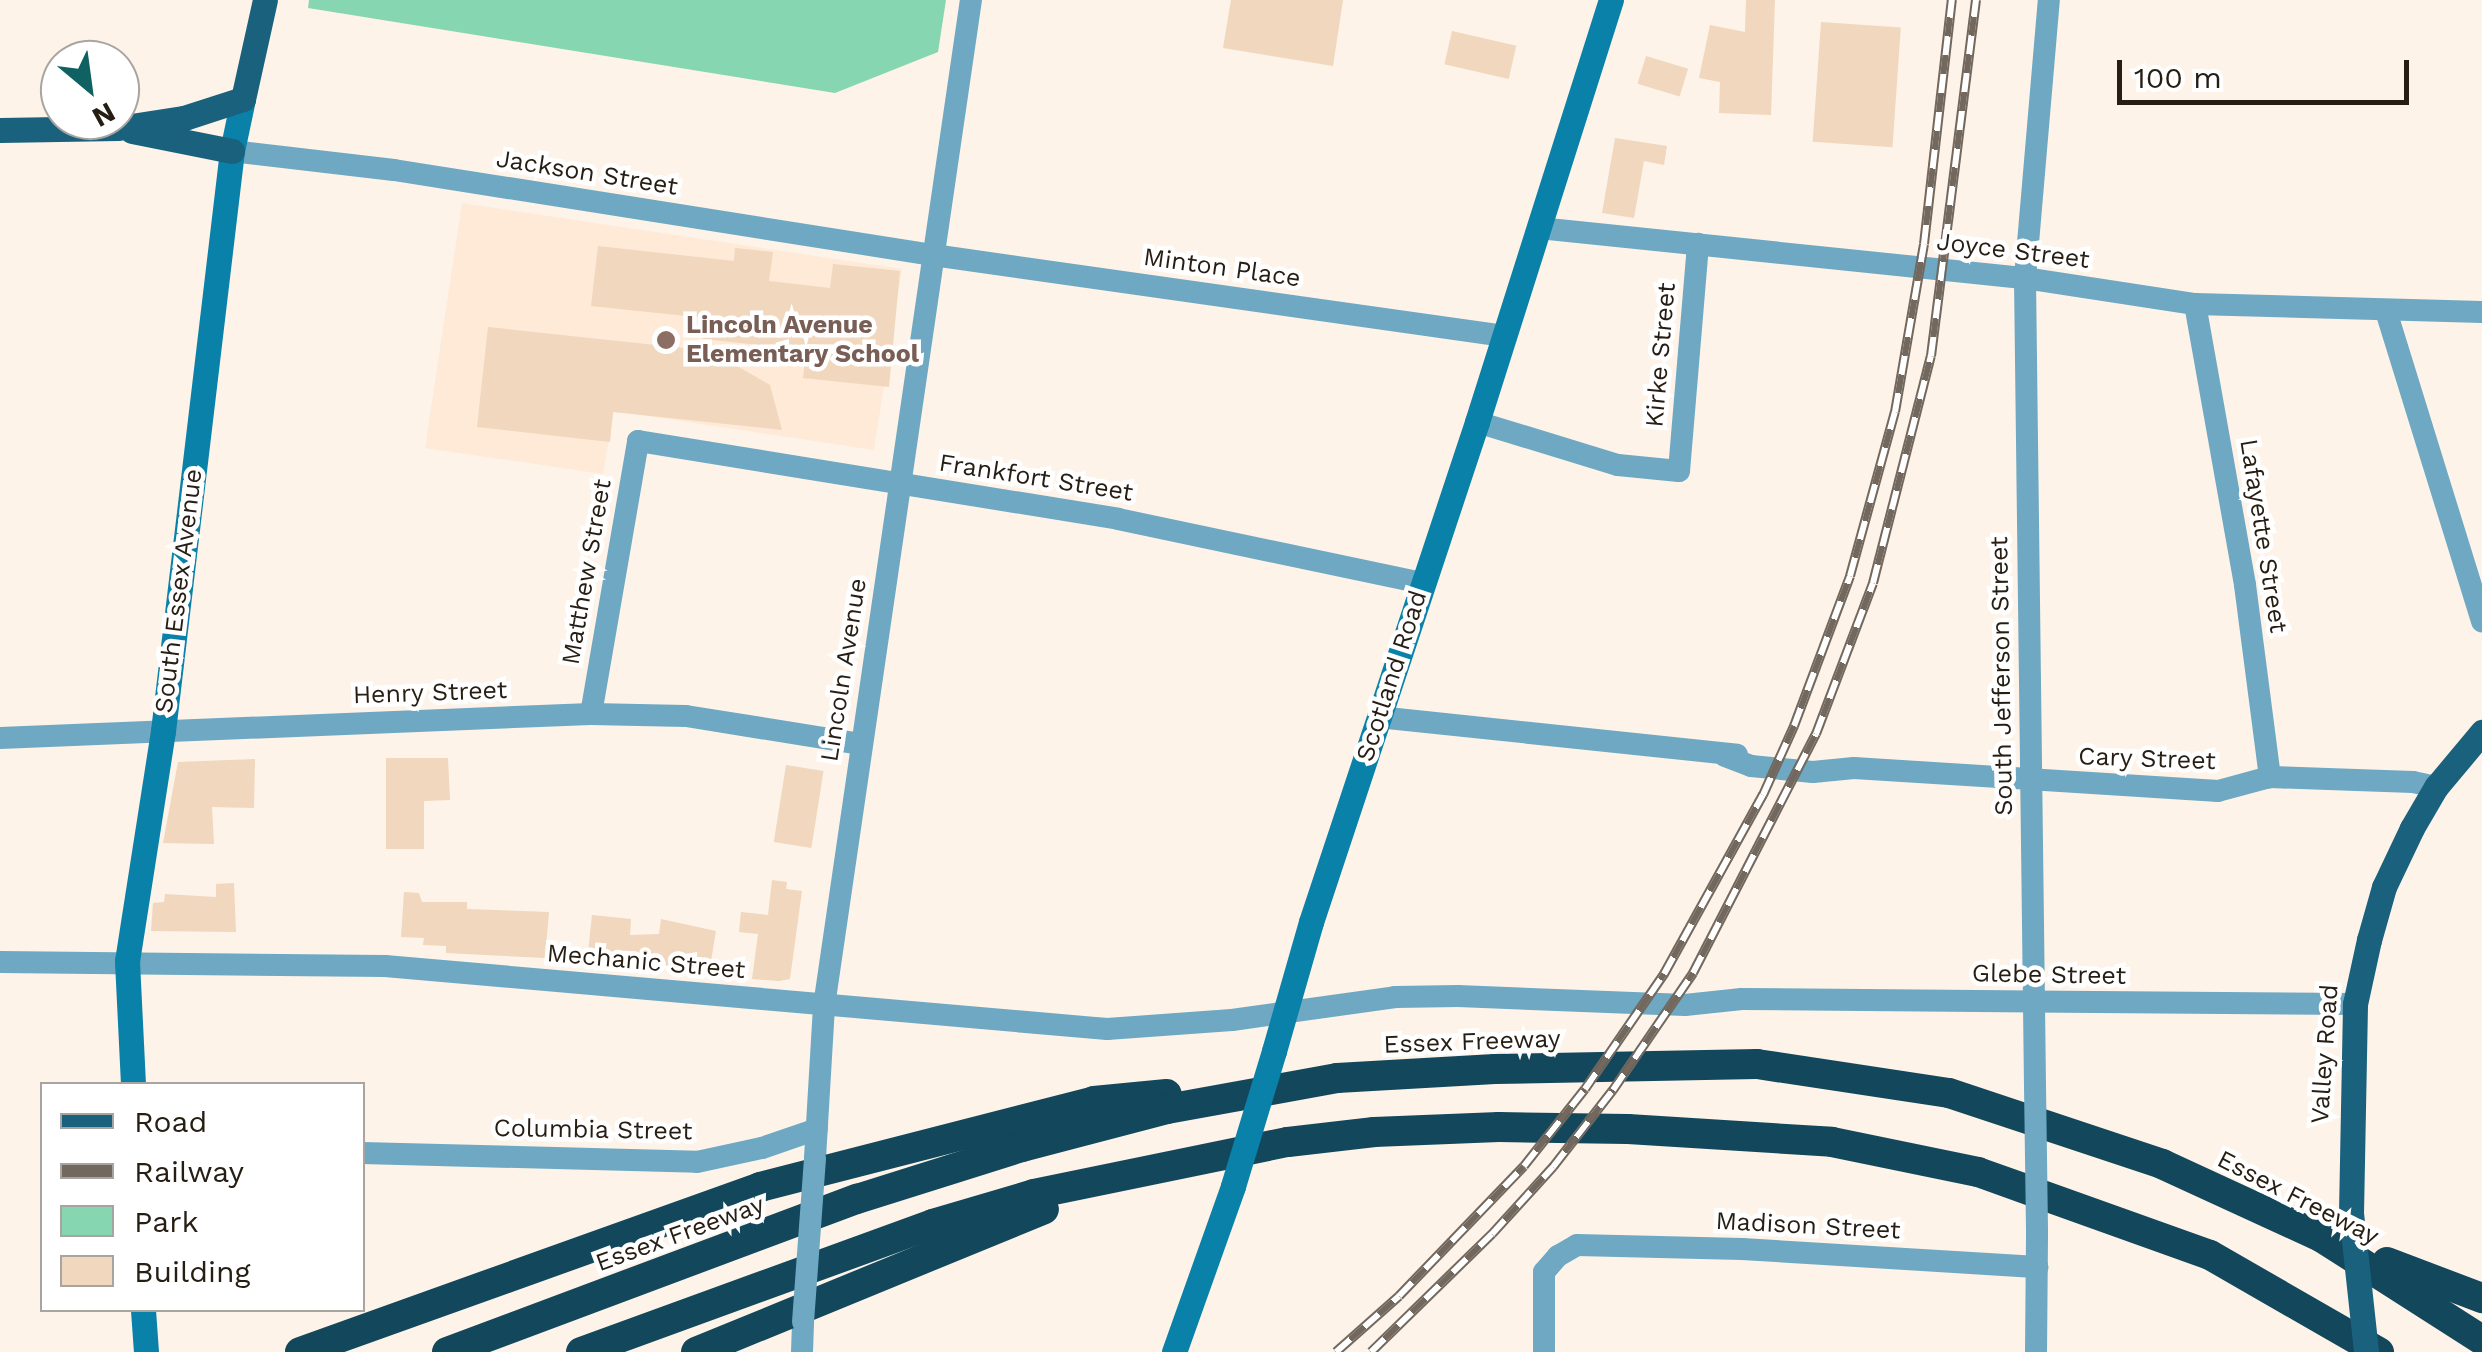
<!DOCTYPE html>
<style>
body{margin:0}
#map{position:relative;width:2482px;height:1352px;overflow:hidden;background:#fdf3e8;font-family:"Work Sans",sans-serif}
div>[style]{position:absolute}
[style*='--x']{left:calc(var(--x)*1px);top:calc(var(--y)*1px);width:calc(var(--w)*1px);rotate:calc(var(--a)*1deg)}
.built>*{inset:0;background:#feead7}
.green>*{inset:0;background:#86d7b1}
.building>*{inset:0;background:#f0d7bd;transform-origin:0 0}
.minor>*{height:22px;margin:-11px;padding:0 11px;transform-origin:11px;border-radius:11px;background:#6ea8c2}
.secondary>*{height:25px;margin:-12.5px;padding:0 12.5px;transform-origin:12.5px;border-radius:12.5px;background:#0a81a8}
.primary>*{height:25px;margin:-12.5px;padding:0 12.5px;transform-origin:12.5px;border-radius:12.5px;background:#19617d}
.motorway>*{height:30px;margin:-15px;padding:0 15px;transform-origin:15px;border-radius:15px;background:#12475c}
.rail>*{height:10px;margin-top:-5px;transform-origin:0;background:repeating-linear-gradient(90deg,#fff 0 19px,#72685e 0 38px);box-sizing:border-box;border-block:2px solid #72685e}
.minor-bridge>*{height:22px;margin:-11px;padding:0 11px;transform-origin:11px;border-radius:11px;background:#6ea8c2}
.secondary-bridge>*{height:25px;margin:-12.5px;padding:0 12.5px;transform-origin:12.5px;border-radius:12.5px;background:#0a81a8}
.primary-bridge>*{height:25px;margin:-12.5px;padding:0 12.5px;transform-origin:12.5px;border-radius:12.5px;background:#19617d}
.dots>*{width:28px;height:28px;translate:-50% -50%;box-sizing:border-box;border:5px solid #fff;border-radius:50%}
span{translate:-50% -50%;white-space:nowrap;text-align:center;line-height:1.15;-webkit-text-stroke:9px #fff;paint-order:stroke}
.street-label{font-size:25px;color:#261d13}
.education-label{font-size:25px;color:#785e54;font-weight:700}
.left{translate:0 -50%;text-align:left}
.legend{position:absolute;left:40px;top:1082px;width:325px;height:230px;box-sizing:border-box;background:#fff;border:2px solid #a8a5a1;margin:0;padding:12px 18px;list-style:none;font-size:30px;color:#261d13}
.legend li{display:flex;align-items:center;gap:20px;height:50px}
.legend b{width:50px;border:2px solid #a8a5a1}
.north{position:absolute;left:40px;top:40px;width:100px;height:100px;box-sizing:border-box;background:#fff;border:2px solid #a8a5a1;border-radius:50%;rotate:151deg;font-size:28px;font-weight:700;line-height:40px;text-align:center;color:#261d13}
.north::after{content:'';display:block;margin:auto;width:35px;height:45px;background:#106262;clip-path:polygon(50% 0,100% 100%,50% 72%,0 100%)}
.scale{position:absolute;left:2117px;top:60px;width:292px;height:45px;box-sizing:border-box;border:5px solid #261d13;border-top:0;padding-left:12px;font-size:30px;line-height:35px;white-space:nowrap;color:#261d13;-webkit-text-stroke:8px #fff;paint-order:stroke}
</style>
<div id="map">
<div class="built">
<div style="clip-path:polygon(462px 203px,902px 269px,874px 450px,614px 411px,603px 474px,425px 448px)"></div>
</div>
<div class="green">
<div style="clip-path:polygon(309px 0,946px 0,938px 52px,835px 93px,308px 8px)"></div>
</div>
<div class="building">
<div style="clip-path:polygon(1231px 0,1343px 0,1333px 66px,1223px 48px)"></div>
<div style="clip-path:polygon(1746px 0,1775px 0,1771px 115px,1719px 113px,1720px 82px,1699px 78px,1710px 25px,1745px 32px)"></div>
<div style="left:1821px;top:22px;width:80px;height:120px;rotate:4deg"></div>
<div style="left:1452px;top:31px;width:66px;height:34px;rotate:13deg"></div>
<div style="left:1646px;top:56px;width:44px;height:29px;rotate:17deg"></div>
<div style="clip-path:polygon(1615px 138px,1667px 146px,1664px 165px,1644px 161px,1634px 218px,1602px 213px)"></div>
<div style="clip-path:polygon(598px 246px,734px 261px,735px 248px,773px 252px,769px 281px,830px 288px,833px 264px,900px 271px,889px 387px,803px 378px,806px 350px,703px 339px,705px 318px,591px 306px)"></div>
<div style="clip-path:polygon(488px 327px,702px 350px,702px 346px,770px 385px,782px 430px,613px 412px,610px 442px,477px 427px)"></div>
<div style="clip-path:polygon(386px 758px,448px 758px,450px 800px,424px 801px,424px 849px,386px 849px)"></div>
<div style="clip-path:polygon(255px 759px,254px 808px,212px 807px,214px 844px,163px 843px,178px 762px)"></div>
<div style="left:786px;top:765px;width:38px;height:78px;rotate:9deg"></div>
<div style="clip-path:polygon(772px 880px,787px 882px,786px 889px,802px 891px,790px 979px,779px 981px,752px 979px,758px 934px,739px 932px,741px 912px,768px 915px)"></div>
<div style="clip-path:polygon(234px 883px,236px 932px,151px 931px,153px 903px,164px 902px,165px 894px,216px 897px,216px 884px)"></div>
<div style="clip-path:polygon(404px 892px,419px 893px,422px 902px,467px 902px,467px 909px,549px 912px,545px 958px,446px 953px,446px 946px,423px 945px,424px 938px,401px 937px)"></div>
<div style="clip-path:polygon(592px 915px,631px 919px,630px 935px,659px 934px,661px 919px,716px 931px,709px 973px,628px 960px,627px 967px,587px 962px)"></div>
</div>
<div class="minor">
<div style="--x:232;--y:151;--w:163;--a:6.7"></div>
<div style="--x:394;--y:170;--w:546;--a:8.96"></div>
<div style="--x:933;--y:255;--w:577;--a:8.07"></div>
<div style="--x:1539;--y:228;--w:489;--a:5.9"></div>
<div style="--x:2025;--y:278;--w:172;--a:8.7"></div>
<div style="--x:2195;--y:304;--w:287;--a:1.6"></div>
<div style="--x:2195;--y:304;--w:285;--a:79.9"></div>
<div style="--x:2245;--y:585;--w:194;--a:82.6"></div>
<div style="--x:2386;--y:311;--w:325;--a:72.8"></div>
<div style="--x:1477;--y:422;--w:147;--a:17"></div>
<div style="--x:1618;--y:465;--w:61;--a:5.6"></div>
<div style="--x:1679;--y:471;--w:228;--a:-85.2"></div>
<div style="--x:591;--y:714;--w:277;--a:-80.2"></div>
<div style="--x:638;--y:441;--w:486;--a:9.2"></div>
<div style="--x:1118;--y:519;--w:312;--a:11.9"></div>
<div style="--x:1378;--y:717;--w:361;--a:6"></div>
<div style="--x:0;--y:738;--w:591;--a:-2.33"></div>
<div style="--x:591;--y:714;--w:95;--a:1.2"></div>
<div style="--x:686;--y:716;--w:176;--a:9.1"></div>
<div style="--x:1725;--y:756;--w:28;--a:21"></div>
<div style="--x:1751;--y:766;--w:62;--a:5.5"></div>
<div style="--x:1813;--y:772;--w:41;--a:-5.6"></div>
<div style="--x:1854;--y:768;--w:365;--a:3.6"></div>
<div style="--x:2218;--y:791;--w:54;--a:-15.1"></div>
<div style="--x:2270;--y:777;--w:143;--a:2"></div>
<div style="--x:2413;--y:782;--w:24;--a:12"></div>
<div style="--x:0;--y:962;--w:385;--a:0.6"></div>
<div style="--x:385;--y:966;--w:725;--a:4.99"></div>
<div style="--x:1107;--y:1029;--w:125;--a:-4.1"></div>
<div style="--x:1232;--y:1020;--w:165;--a:-8"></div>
<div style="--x:1395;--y:997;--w:63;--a:-0.9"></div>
<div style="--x:1458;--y:996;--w:227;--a:2.3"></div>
<div style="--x:1685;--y:1005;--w:57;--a:-6"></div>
<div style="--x:1742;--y:999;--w:613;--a:0.47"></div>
<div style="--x:2035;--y:1086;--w:808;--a:-90.71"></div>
<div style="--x:2025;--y:278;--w:279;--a:-85.1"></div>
<div style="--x:362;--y:1153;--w:335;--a:1.5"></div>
<div style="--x:697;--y:1162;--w:66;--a:-12.2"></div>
<div style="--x:762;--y:1148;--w:58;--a:-19.1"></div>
<div style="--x:815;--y:1158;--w:152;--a:-86.6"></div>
<div style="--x:824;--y:1006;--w:1017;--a:-81.69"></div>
<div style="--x:802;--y:1352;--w:30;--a:-88"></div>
<div style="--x:1544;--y:1352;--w:80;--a:-90"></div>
<div style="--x:1544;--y:1272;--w:21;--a:-49"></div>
<div style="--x:1558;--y:1256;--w:22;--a:-30"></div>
<div style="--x:1577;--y:1245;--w:165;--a:1.4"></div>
<div style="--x:1742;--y:1249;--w:296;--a:3.5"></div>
<div style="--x:2036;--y:1352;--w:120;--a:-89.5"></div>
</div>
<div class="secondary">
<div style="--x:1274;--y:1051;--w:134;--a:-74"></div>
<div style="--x:1311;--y:922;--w:527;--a:-71.63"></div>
<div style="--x:1477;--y:422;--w:443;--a:-72.4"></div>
<div style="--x:133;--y:1084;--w:123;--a:-92.8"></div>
<div style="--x:127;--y:961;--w:233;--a:-81.1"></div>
<div style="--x:163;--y:731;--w:584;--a:-83.22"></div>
<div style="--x:232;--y:151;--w:53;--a:-78.1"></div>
<div style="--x:143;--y:1310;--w:42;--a:85.9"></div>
<div style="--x:1174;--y:1352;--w:176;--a:-70.4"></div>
</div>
<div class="primary">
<div style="--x:0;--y:130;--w:118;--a:-1"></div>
<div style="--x:118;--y:128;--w:67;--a:-8.6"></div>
<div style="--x:184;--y:118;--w:62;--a:-17.9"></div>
<div style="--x:243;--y:99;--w:101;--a:-77.5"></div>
<div style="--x:132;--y:131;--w:102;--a:11.3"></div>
<div style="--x:2351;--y:1213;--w:209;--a:-88.9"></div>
<div style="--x:2355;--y:1004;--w:66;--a:-77.7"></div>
<div style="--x:2369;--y:940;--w:55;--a:-74.2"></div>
<div style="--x:2384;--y:887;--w:65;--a:-64.6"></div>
<div style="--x:2412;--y:828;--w:48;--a:-59.7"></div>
<div style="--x:2436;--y:787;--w:72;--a:-50.1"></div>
</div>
<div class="motorway">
<div style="--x:2387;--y:1262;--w:102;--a:20.8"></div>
<div style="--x:300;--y:1352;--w:489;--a:-19.7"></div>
<div style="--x:760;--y:1187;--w:345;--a:-14.4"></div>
<div style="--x:1094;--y:1101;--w:73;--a:-5.5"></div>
<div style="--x:447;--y:1352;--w:438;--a:-20.5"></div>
<div style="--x:857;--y:1199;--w:173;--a:-17.5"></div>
<div style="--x:1022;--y:1147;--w:150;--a:-14.7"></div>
<div style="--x:1167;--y:1109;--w:173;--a:-10.3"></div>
<div style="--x:1337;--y:1078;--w:158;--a:-3.3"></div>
<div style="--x:1495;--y:1069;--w:262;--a:-1.1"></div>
<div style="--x:1757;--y:1064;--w:194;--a:8.6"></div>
<div style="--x:1949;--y:1093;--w:225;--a:18.4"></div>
<div style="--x:2162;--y:1164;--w:175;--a:24.7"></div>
<div style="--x:2321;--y:1237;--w:191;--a:32.6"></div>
<div style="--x:581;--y:1352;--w:375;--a:-20"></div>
<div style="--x:933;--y:1224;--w:105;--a:-16.5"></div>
<div style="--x:1034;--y:1194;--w:259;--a:-11.6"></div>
<div style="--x:1288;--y:1142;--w:87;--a:-6.6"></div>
<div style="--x:1374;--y:1132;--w:125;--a:-2.3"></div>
<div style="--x:1499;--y:1127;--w:129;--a:0.9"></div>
<div style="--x:1628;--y:1129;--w:204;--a:3.6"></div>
<div style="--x:1832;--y:1142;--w:149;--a:11.6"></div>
<div style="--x:1978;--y:1172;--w:246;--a:19.7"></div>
<div style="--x:2210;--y:1255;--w:195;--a:29.9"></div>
<div style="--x:696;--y:1352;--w:376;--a:-22.3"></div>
</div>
<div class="rail">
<div style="--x:1336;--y:1352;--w:84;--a:-41.6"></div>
<div style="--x:1399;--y:1296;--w:180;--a:-46.1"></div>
<div style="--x:1524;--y:1166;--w:98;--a:-51.6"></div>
<div style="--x:1585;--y:1089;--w:140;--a:-55.5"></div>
<div style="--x:1664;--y:974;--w:205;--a:-61.1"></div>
<div style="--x:1763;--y:795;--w:76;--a:-65.8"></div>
<div style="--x:1794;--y:726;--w:160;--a:-69.5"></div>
<div style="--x:1850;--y:576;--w:170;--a:-74.7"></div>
<div style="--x:1895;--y:412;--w:170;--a:-80.2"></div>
<div style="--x:1924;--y:244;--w:246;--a:-83.5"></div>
<div style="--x:1371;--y:1352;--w:169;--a:-44.3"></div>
<div style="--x:1492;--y:1234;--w:91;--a:-47.7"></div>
<div style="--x:1553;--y:1167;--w:98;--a:-52.1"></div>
<div style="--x:1613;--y:1090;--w:142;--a:-55.6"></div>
<div style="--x:1693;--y:973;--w:269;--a:-62.8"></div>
<div style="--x:1816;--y:734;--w:161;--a:-69.3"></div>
<div style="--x:1873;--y:583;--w:234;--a:-75.7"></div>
<div style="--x:1931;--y:356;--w:359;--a:-82.8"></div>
</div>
<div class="minor-bridge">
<div style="--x:2035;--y:1086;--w:146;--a:89.2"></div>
<div style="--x:803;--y:1322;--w:164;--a:-85.8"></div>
</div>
<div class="secondary-bridge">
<div style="--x:1233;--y:1186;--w:141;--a:-73.1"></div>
</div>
<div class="primary-bridge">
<div style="--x:2351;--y:1213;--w:140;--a:83.8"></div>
</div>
<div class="dots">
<div style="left:666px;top:340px;background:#8d6e63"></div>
</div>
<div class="street-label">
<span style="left:587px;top:173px;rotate:9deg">Jackson Street</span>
<span style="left:2013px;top:251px;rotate:7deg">Joyce Street</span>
<span style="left:1222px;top:268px;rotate:8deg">Minton Place</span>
<span style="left:1661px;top:355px;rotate:-85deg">Kirke Street</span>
<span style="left:1036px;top:478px;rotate:9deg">Frankfort Street</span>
<span style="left:2263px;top:536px;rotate:81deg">Lafayette Street</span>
<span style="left:587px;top:572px;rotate:-80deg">Matthew Street</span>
<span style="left:179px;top:591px;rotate:-83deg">South Essex Avenue</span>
<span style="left:844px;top:670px;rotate:-81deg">Lincoln Avenue</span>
<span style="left:1392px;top:676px;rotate:-72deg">Scotland Road</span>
<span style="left:2002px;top:676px;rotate:-91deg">South Jefferson Street</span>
<span style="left:430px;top:693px;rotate:-2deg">Henry Street</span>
<span style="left:2147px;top:759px;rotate:2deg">Cary Street</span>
<span style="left:646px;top:962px;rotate:5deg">Mechanic Street</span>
<span style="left:2049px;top:975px;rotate:1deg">Glebe Street</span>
<span style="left:1472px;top:1042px;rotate:-2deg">Essex Freeway</span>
<span style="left:2325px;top:1054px;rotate:-86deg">Valley Road</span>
<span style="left:593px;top:1130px;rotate:1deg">Columbia Street</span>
<span style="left:2298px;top:1198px;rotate:27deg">Essex Freeway</span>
<span style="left:1808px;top:1226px;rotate:3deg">Madison Street</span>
<span style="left:680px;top:1234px;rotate:-20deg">Essex Freeway</span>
</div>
<div class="education-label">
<span class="left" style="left:686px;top:340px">Lincoln Avenue<br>Elementary School</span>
</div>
<ul class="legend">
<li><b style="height:12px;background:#19617d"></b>Road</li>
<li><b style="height:12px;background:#72685e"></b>Railway</li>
<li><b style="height:28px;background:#86d7b1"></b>Park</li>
<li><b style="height:28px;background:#f0d7bd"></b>Building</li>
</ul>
<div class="north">N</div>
<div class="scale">100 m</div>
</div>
